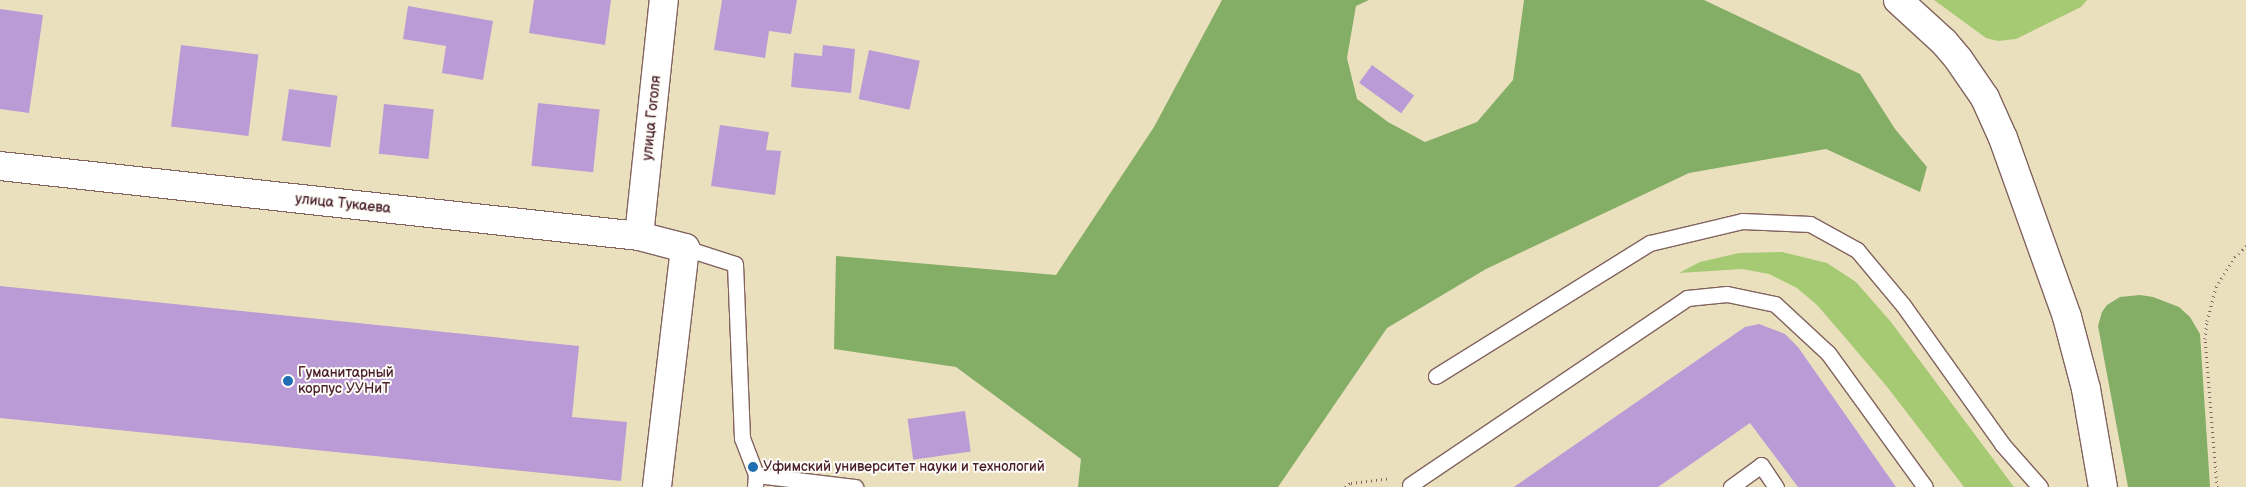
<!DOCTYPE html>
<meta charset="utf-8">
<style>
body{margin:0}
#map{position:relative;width:2246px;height:487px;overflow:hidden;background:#ebe0be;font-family:"Balsamiq Sans",sans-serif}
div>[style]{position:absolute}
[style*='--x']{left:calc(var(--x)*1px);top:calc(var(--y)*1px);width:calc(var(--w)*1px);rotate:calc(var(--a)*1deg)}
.green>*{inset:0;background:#a6c973}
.forest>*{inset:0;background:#84ad65}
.building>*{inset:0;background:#ba9bd6;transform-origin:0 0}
.path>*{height:3px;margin-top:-1.5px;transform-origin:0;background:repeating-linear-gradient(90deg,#82635e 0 1px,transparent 0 5px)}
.roads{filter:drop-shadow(1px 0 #82635e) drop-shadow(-1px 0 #82635e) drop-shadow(0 1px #82635e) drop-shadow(0 -1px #82635e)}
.lane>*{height:15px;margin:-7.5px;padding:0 7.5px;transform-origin:7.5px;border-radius:7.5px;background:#fff}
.street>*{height:28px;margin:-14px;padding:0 14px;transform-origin:14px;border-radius:14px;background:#fff}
.dots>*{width:14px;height:14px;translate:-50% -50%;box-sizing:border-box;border:2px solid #fdfcf7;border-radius:50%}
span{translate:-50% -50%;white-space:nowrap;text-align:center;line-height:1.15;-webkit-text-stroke:4px #fdfcf7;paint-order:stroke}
.street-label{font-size:14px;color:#4a1f2b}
.poi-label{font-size:14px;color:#4a1f2b}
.left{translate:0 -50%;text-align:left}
</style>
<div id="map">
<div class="green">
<div style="clip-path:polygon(1934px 0,2087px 0,2081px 7px,2016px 39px,1998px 41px,1986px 38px)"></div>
<div style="clip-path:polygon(1782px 252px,1827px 263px,1856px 282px,1891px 322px,2014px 487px,1964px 487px,1888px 388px,1843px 335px,1817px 305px,1797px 288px,1769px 274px,1742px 269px,1679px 273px,1700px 262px,1739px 253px)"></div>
</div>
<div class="forest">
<div style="clip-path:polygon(1222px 0,1369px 0,1356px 6px,1347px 58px,1357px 99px,1388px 122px,1425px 142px,1477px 122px,1513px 80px,1524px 0,1704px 0,1860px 74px,1895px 129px,1927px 167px,1920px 192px,1826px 149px,1689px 173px,1486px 269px,1387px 328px,1278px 487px,1078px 487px,1081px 459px,956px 367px,834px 349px,836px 256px,1056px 275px,1154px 127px)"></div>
<div style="clip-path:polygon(2140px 295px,2153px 297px,2179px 307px,2190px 317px,2200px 334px,2210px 487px,2128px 487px,2098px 326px,2102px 312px,2107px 305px,2120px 297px)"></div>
</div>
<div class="building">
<div style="clip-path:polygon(534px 0,611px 0,605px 45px,529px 33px)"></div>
<div style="clip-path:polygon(722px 0,797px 0,791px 34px,769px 31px,765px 58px,714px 50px)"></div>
<div style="clip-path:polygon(408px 6px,493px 21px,483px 80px,442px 73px,446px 46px,403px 39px)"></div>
<div style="clip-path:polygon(0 9px,43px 15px,29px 113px,0 109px)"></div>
<div style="left:181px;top:45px;width:78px;height:82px;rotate:7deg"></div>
<div style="clip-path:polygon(823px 45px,855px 49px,851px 93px,791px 87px,794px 53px,822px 56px)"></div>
<div style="left:869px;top:50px;width:52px;height:50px;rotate:12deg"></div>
<div style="left:1372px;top:65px;width:52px;height:22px;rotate:36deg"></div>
<div style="left:289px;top:89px;width:49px;height:52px;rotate:8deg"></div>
<div style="left:538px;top:103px;width:62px;height:63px;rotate:6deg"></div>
<div style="left:384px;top:104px;width:50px;height:50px;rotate:6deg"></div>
<div style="clip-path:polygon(720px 125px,769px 132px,766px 150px,781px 151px,775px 195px,711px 186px)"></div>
<div style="clip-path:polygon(0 286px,579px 346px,572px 417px,627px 422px,621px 481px,0 418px)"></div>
<div style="clip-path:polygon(1759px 324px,1785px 334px,1798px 347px,1896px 487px,1798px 487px,1750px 423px,1658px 487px,1514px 487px,1745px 327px)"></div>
<div style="left:965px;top:411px;width:41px;height:58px;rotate:82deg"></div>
</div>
<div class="path">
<div style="--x:1345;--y:487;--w:7;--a:-34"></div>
<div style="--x:1351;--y:483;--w:38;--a:-7"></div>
<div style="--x:2217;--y:487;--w:148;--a:-94.6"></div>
<div style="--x:2205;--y:339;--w:18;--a:-84"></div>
<div style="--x:2207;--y:321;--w:35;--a:-75"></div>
<div style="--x:2216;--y:287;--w:36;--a:-58"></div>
<div style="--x:2235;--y:257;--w:16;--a:-45"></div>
</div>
<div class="roads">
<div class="lane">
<div style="--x:685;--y:248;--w:52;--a:17.7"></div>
<div style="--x:735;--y:264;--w:174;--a:87.7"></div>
<div style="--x:742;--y:438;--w:40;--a:69"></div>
<div style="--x:756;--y:475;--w:12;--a:95"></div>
<div style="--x:1436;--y:376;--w:252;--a:-31.9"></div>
<div style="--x:1650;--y:243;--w:95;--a:-13.4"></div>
<div style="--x:1742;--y:221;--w:68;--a:2.5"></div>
<div style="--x:1810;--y:224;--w:54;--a:29"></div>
<div style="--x:1857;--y:250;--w:72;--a:50.1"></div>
<div style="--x:1903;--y:305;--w:171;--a:54.5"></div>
<div style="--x:2002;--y:444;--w:57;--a:48.5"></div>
<div style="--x:756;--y:475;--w:100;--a:6.9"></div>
<div style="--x:1410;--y:485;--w:334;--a:-34"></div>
<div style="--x:1687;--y:298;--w:40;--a:-5.7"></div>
<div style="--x:1727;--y:294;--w:49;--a:11.8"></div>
<div style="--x:1775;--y:304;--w:72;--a:42.8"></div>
<div style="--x:1828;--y:353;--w:165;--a:54.1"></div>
<div style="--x:1731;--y:487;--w:37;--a:-36"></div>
<div style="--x:1761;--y:465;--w:27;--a:56"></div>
</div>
<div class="street">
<div style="--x:1898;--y:0;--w:62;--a:42.4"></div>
<div style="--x:1944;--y:42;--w:23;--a:50"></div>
<div style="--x:1959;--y:60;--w:46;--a:55.6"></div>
<div style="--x:1985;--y:98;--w:44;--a:65.8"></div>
<div style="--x:2003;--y:138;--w:190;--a:70.3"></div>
<div style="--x:2067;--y:317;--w:74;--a:75.2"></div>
<div style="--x:2086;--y:389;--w:99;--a:80.2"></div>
<div style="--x:0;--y:166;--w:643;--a:6.25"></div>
<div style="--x:639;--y:236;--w:48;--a:14.6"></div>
<div style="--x:685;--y:248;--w:241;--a:96.7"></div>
<div style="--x:639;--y:236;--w:237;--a:-84"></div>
</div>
</div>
<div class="dots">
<div style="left:288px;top:381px;background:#1f6fb2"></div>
<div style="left:753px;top:467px;background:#1f6fb2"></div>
</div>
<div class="street-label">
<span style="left:652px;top:118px;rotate:-84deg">улица Гоголя</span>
<span style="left:343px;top:204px;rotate:6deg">улица Тукаева</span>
</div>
<div class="poi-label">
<span class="left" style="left:298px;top:381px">Гуманитарный<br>корпус УУНиТ</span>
<span class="left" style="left:763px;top:467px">Уфимский университет науки и технологий</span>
</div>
</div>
